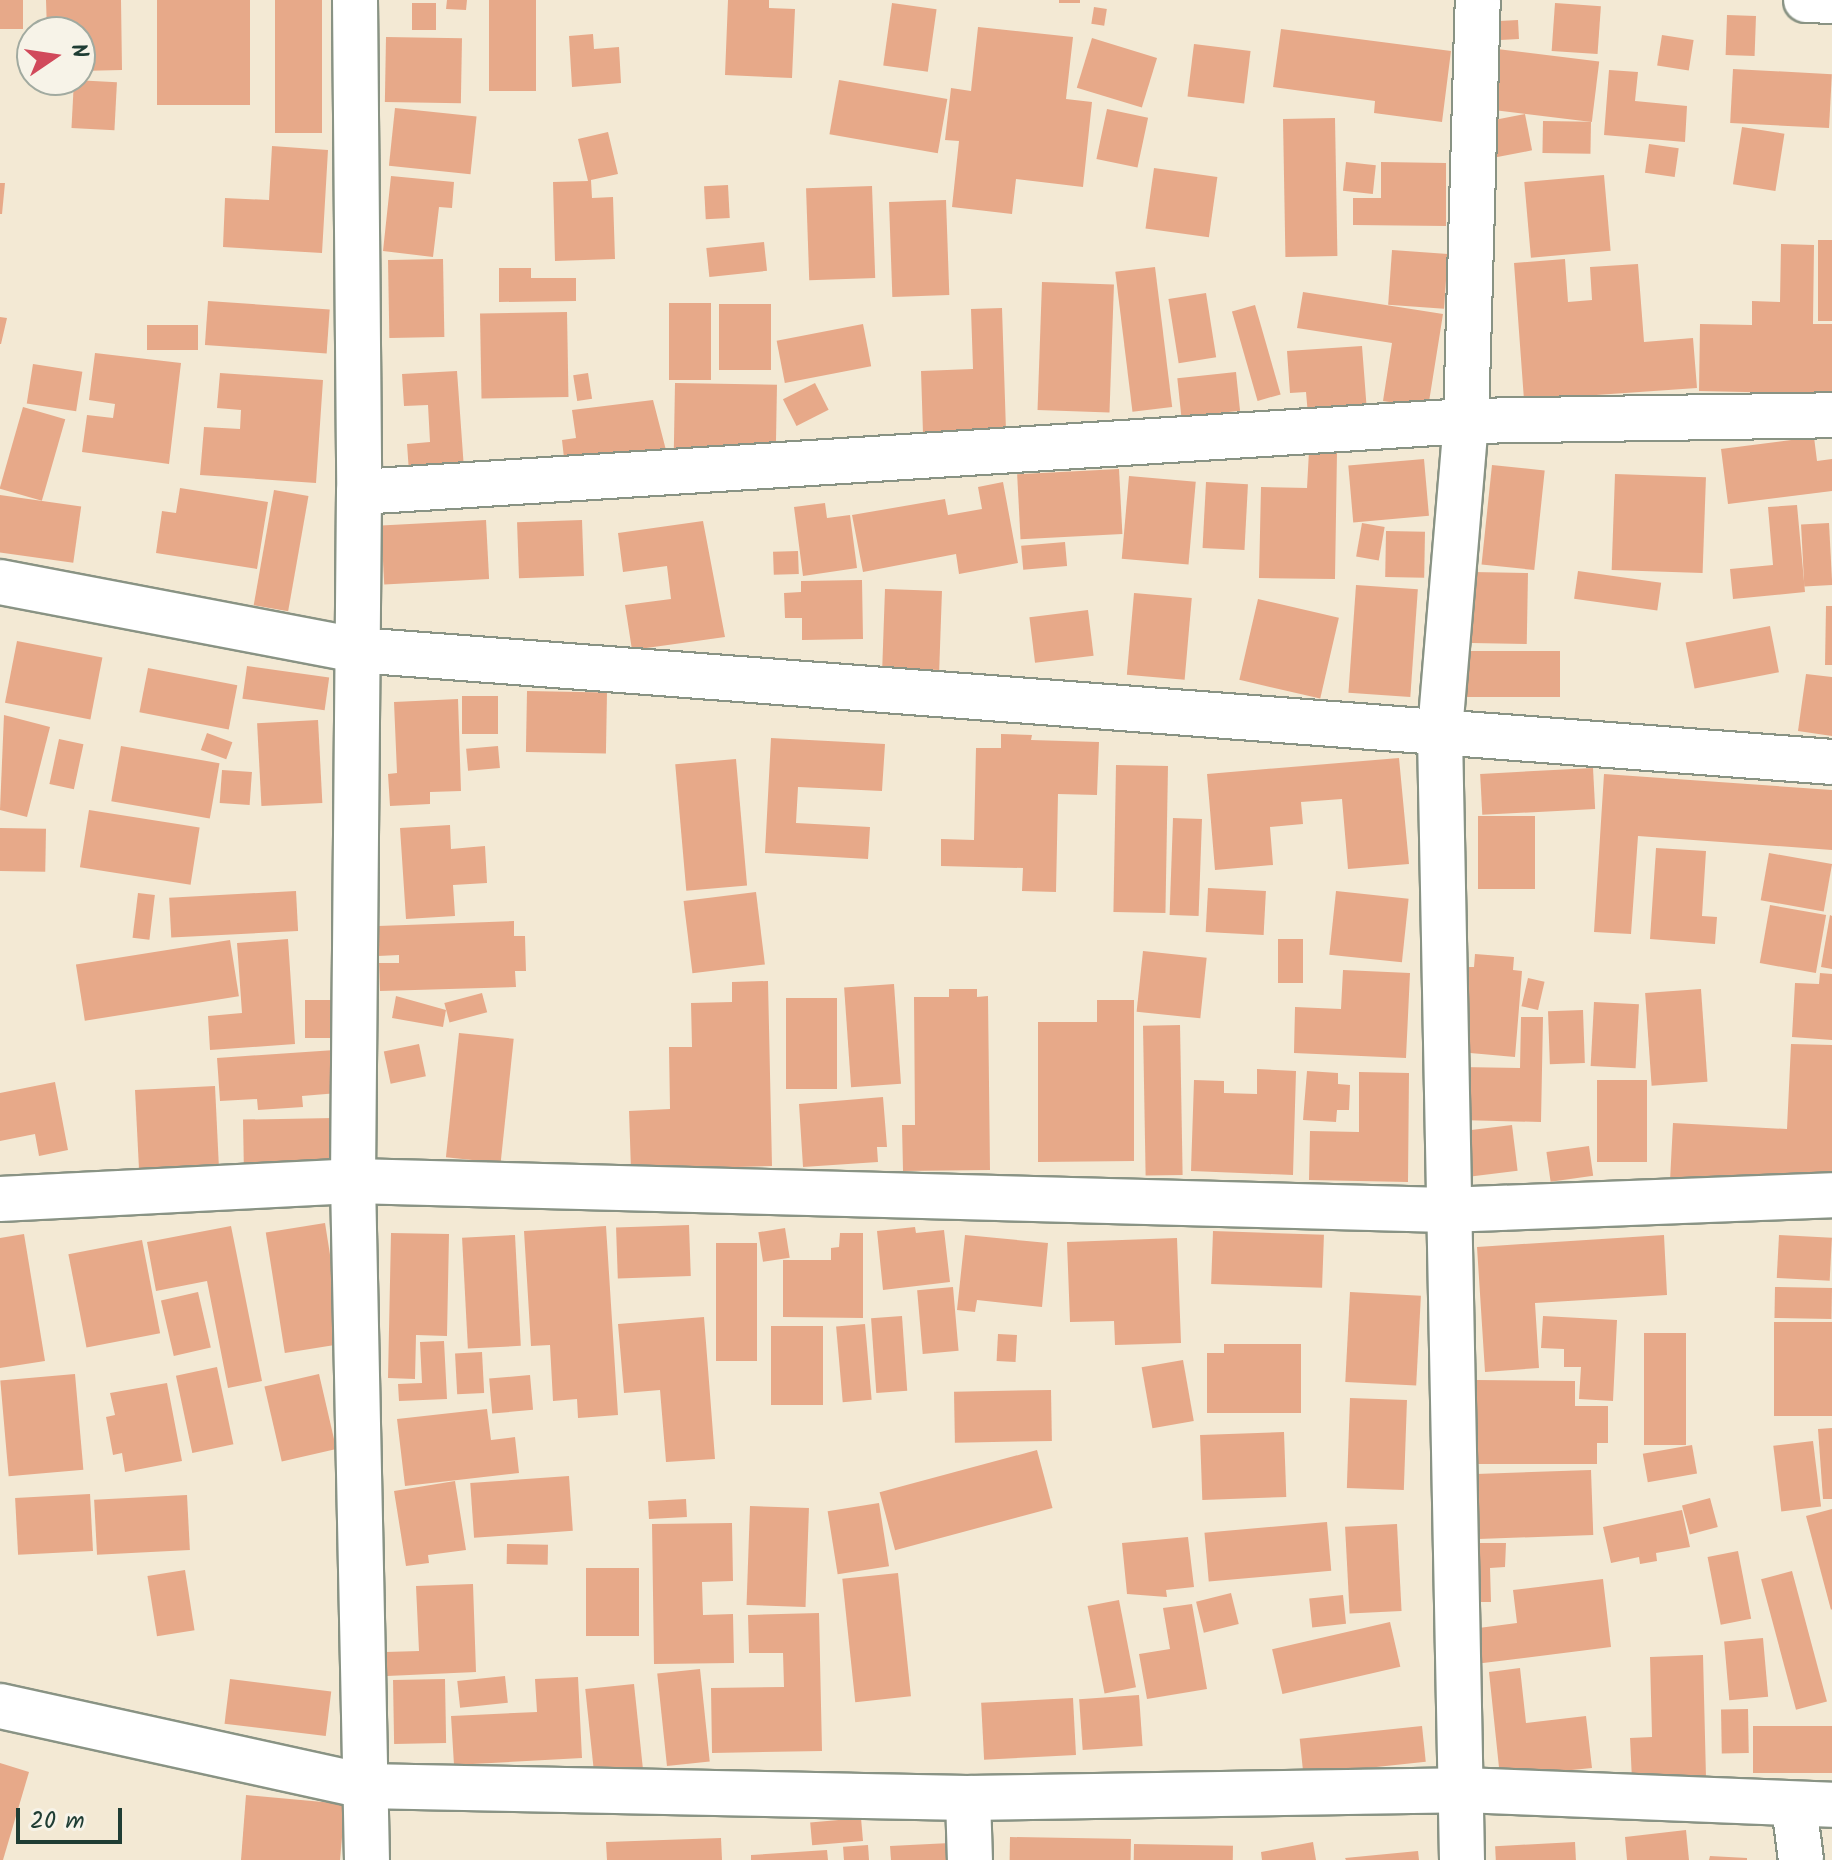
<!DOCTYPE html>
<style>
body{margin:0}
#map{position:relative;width:1832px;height:1860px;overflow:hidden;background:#f3e9d4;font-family:Kalam,sans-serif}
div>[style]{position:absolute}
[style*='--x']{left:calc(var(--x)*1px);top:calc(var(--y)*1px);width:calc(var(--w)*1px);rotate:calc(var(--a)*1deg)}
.building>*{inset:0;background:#e7a989;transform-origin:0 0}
.roads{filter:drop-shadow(2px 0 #899384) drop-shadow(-2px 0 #899384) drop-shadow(0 2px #899384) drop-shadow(0 -2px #899384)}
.minor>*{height:44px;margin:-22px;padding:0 22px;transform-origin:22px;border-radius:22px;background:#fff}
span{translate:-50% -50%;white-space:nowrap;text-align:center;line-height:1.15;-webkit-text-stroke:7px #f7f3e8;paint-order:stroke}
.north{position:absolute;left:16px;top:16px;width:80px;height:80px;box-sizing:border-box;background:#f7f3e8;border:2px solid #a1aaa0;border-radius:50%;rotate:77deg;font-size:22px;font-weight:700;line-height:32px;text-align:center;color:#1f3d34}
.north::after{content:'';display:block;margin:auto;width:28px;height:36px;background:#d1495b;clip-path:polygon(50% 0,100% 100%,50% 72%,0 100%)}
.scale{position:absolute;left:16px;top:1808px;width:106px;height:36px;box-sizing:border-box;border:4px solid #1f3d34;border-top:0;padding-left:10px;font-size:24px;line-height:28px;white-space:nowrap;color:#1f3d34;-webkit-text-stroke:6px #f7f3e8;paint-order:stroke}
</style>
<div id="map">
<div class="building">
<div style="left:0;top:0;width:23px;height:29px"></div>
<div style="clip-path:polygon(46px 0,121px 0,122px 70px,80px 71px,80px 32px,47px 32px)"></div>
<div style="left:157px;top:0;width:93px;height:105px"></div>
<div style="left:275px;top:0;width:47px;height:133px"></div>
<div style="clip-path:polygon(447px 0,467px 0,466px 10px,446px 9px)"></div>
<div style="left:489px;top:0;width:47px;height:91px"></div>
<div style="clip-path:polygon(728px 0,769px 0,769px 8px,795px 9px,792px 78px,725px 75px)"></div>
<div style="left:1059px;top:0;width:21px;height:3px"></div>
<div style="left:412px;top:3px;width:24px;height:27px"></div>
<div style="left:892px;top:3px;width:45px;height:63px;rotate:8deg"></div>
<div style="left:1555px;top:3px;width:46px;height:48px;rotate:4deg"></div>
<div style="left:1094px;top:7px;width:13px;height:17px;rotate:9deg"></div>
<div style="left:1727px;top:15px;width:29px;height:40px;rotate:2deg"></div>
<div style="left:1518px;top:20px;width:19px;height:28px;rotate:87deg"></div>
<div style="clip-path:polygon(978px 27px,1073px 37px,1066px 99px,1092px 102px,1083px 187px,1016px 179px,1012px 214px,952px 207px,959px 141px,945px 140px,951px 88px,971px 91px)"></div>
<div style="clip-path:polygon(1281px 29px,1451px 51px,1442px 122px,1374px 113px,1375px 101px,1273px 87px)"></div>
<div style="clip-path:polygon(593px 34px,594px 49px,619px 47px,621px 83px,572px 87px,569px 36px)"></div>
<div style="left:1662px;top:35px;width:32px;height:31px;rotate:9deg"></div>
<div style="left:386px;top:37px;width:76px;height:65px;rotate:1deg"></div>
<div style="left:1092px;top:38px;width:68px;height:52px;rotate:17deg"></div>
<div style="left:1194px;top:44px;width:57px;height:53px;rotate:7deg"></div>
<div style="left:1497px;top:49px;width:103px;height:61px;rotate:7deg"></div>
<div style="left:1733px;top:69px;width:99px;height:54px;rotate:3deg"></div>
<div style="clip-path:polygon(1609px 70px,1638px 72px,1635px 101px,1687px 106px,1685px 142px,1604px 135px)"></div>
<div style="left:74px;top:80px;width:43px;height:48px;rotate:3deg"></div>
<div style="left:839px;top:80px;width:110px;height:55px;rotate:10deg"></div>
<div style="left:395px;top:108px;width:82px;height:58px;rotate:6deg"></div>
<div style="left:1107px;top:109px;width:42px;height:51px;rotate:12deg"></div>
<div style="left:1525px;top:114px;width:37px;height:38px;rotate:79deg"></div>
<div style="left:1335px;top:118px;width:138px;height:52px;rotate:89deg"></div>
<div style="left:1543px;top:121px;width:48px;height:32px;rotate:1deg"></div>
<div style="left:1742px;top:127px;width:43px;height:58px;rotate:9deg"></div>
<div style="clip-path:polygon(608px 132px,618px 174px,591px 180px,592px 198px,613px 197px,615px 259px,555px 261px,553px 182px,588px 181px,578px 139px)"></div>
<div style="left:1649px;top:144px;width:30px;height:29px;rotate:8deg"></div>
<div style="clip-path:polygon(272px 146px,328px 150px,322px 253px,223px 247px,225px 198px,269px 200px)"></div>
<div style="left:1346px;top:162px;width:30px;height:29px;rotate:6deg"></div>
<div style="clip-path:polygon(1381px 162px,1446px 163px,1446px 226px,1353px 225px,1353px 198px,1381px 198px)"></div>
<div style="left:1154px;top:168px;width:64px;height:61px;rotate:8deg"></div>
<div style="left:1604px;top:175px;width:76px;height:80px;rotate:85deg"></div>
<div style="clip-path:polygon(391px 176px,454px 182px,452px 208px,439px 207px,433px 257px,383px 251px)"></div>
<div style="clip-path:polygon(0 183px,5px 183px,2px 214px,0 214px)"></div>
<div style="left:728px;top:185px;width:33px;height:24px;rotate:87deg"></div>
<div style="left:872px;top:186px;width:92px;height:66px;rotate:88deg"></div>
<div style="left:946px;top:200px;width:95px;height:57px;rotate:88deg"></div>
<div style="left:1818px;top:240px;width:14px;height:81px"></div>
<div style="left:764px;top:242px;width:29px;height:58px;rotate:84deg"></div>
<div style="clip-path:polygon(1781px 244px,1814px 245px,1813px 324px,1832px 324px,1832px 394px,1699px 391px,1700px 324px,1752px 325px,1752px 301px,1780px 302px)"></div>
<div style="left:1392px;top:250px;width:56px;height:55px;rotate:4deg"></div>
<div style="left:443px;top:259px;width:78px;height:55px;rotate:89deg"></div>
<div style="clip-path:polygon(1565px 259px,1568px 302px,1592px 300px,1590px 267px,1638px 264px,1644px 342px,1693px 338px,1697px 388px,1524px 400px,1514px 263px)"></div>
<div style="left:1155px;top:267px;width:141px;height:40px;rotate:83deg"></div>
<div style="clip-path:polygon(499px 268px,531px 268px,531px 278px,576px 278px,576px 301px,499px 302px)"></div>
<div style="left:1042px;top:282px;width:72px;height:128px;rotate:2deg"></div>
<div style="clip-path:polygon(1303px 292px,1443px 314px,1428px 408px,1383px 401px,1392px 343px,1297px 328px)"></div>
<div style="left:1206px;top:293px;width:65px;height:38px;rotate:81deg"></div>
<div style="left:208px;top:301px;width:122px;height:44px;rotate:4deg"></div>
<div style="left:669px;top:303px;width:42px;height:77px"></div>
<div style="left:719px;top:304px;width:52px;height:66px"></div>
<div style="left:1255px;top:305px;width:93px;height:24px;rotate:74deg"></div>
<div style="clip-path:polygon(1002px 308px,1006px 431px,923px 434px,921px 371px,973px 369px,971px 309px)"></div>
<div style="left:567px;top:312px;width:85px;height:87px;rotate:89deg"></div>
<div style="clip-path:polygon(0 317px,7px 318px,1px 344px,0 344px)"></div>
<div style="left:863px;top:324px;width:43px;height:88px;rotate:79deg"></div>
<div style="left:198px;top:325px;width:25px;height:51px;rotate:90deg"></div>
<div style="clip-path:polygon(1362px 346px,1367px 412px,1308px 415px,1306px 392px,1290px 393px,1287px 351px)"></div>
<div style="clip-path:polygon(95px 353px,181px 363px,169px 464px,82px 452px,87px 415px,113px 418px,115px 404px,89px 400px)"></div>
<div style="left:33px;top:364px;width:50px;height:40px;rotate:9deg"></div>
<div style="clip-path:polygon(457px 371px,464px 469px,409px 472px,407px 444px,430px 442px,428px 405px,404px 406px,402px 374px)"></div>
<div style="left:1236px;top:372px;width:39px;height:59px;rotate:84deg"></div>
<div style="clip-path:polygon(220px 373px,323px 380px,316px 483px,200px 475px,204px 427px,240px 429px,241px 410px,217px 408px)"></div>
<div style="left:588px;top:373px;width:26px;height:15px;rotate:81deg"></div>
<div style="left:675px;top:383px;width:102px;height:69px;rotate:1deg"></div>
<div style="left:815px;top:383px;width:30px;height:36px;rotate:63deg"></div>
<div style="clip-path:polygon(653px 400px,667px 454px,565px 467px,562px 440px,576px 438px,572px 410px)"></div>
<div style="left:23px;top:407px;width:44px;height:85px;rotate:16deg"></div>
<div style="clip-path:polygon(1814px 437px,1817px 461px,1832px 459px,1832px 491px,1728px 504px,1721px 449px)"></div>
<div style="clip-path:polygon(1309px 451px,1337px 452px,1335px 579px,1259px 578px,1261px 487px,1307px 488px)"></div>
<div style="left:1424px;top:459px;width:57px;height:76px;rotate:85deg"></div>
<div style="left:1492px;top:465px;width:53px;height:100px;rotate:6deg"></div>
<div style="left:1119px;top:469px;width:65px;height:102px;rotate:87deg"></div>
<div style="left:1615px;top:474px;width:91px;height:96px;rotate:2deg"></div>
<div style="left:1129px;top:476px;width:67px;height:83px;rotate:5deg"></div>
<div style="clip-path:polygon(1003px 482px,1018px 563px,959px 574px,956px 554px,863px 572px,852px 515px,945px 499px,948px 515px,982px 509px,978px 487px)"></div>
<div style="left:1206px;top:482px;width:42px;height:66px;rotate:3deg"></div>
<div style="clip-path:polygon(180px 488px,268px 502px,257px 569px,156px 553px,162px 511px,176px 513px)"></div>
<div style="left:274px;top:490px;width:35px;height:117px;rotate:10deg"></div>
<div style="left:0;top:495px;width:82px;height:57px;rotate:8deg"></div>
<div style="clip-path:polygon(825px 503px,827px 518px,850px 515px,857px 568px,803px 576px,794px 507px)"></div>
<div style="clip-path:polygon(1797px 505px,1805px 592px,1733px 599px,1730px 569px,1773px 565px,1768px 507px)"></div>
<div style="left:486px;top:520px;width:59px;height:105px;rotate:87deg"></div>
<div style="left:582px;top:520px;width:56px;height:65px;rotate:88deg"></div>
<div style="clip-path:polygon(703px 521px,725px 637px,632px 650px,625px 605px,671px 599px,667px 566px,623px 572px,618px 533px)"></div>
<div style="left:1362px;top:523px;width:23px;height:34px;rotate:10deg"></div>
<div style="left:1829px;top:523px;width:62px;height:28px;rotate:87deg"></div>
<div style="left:1386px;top:531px;width:39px;height:46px;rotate:1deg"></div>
<div style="left:1065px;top:542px;width:24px;height:44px;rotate:85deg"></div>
<div style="left:798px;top:551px;width:23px;height:25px;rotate:88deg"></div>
<div style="left:1578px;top:571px;width:84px;height:28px;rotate:8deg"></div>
<div style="left:1473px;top:572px;width:55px;height:71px;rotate:1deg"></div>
<div style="clip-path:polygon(862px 580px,863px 639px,802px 640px,802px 618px,785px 618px,784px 593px,801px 592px,801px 581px)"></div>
<div style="left:1356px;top:585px;width:62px;height:108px;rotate:4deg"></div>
<div style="left:885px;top:589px;width:57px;height:79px;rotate:2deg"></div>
<div style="left:1134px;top:593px;width:58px;height:82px;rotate:5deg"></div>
<div style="left:1258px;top:599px;width:83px;height:83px;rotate:13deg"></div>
<div style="clip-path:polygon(1826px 606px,1832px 606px,1832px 665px,1825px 665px)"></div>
<div style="left:1088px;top:610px;width:46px;height:59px;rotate:83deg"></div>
<div style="left:1770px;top:626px;width:47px;height:86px;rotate:79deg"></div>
<div style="left:17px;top:641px;width:87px;height:63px;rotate:11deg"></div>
<div style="left:1465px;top:651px;width:95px;height:46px"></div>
<div style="left:247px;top:666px;width:83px;height:33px;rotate:8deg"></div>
<div style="left:148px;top:668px;width:91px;height:45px;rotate:11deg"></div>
<div style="clip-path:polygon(1806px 674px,1832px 677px,1832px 736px,1798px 731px)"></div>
<div style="left:527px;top:691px;width:80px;height:61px;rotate:1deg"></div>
<div style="left:498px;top:696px;width:38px;height:36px;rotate:90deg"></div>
<div style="clip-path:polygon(458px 699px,461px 791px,430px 792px,430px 804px,390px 806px,388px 774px,397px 773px,394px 702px)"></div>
<div style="clip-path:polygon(4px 715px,50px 727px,27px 817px,0 810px)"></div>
<div style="left:318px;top:720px;width:83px;height:61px;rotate:87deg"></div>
<div style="left:207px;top:733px;width:27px;height:18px;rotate:20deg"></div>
<div style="clip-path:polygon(1001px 734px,1032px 735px,1031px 740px,1099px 742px,1097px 795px,1058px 794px,1056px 892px,1022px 891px,1023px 868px,941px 866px,941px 839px,974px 840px,976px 748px,1001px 748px)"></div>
<div style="clip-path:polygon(771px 738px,885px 744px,882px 791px,798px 787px,796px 823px,870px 827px,868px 859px,765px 853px)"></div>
<div style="left:59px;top:739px;width:25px;height:46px;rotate:12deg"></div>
<div style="left:121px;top:746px;width:100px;height:56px;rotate:10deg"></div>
<div style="left:498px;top:746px;width:22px;height:32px;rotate:85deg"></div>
<div style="clip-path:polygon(1399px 758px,1409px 864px,1348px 869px,1342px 799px,1301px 802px,1303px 824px,1270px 827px,1273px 865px,1215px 870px,1207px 774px)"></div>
<div style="left:736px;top:759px;width:127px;height:61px;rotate:85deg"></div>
<div style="left:1116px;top:765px;width:52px;height:147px;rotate:1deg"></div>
<div style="left:1593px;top:768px;width:41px;height:113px;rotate:87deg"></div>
<div style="left:222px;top:770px;width:30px;height:33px;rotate:4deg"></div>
<div style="clip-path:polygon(1604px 774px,1832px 790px,1832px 850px,1638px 836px,1631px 934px,1594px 932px)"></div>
<div style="left:89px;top:810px;width:112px;height:58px;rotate:9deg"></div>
<div style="left:1478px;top:816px;width:57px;height:73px"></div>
<div style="left:1173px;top:818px;width:29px;height:97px;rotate:2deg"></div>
<div style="clip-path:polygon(450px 825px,451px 849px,485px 846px,487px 883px,453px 885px,455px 916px,406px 919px,400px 828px)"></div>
<div style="left:0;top:828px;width:46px;height:43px;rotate:1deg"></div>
<div style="clip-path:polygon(1656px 848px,1706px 851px,1702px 916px,1717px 917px,1715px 944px,1650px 939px)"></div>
<div style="left:1769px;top:853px;width:64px;height:48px;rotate:10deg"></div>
<div style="left:1208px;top:888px;width:58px;height:44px;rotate:3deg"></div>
<div style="left:296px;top:891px;width:40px;height:127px;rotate:87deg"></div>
<div style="left:1336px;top:891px;width:73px;height:64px;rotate:6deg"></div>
<div style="left:756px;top:892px;width:73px;height:73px;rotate:83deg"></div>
<div style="left:138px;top:893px;width:17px;height:45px;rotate:7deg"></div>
<div style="left:1770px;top:905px;width:57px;height:59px;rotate:10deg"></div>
<div style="clip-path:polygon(1830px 915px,1832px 916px,1832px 969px,1821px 967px)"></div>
<div style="clip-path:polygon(514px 921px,514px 936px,525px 936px,526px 971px,515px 971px,516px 987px,380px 991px,379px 963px,399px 963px,399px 955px,378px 956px,378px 926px)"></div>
<div style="clip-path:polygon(288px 939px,295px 1044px,210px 1050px,208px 1016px,242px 1013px,237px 943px)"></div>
<div style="left:1278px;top:939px;width:25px;height:44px"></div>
<div style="left:230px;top:940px;width:57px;height:156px;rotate:81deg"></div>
<div style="left:1143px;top:951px;width:64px;height:61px;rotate:6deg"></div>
<div style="clip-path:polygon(1475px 954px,1514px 957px,1513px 970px,1522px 971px,1515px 1057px,1459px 1052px,1466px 967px,1474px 967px)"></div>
<div style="clip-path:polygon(1343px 970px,1410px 973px,1406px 1058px,1294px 1053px,1295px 1007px,1341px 1009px)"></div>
<div style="clip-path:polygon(1820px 973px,1832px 974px,1832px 1040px,1792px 1037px,1795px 983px,1819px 984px)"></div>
<div style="left:1528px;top:978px;width:17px;height:29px;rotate:13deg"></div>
<div style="clip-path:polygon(768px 981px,772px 1166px,631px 1170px,629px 1111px,670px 1109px,669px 1047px,692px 1047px,691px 1003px,732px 1002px,732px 982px)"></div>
<div style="left:894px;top:984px;width:100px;height:50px;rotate:86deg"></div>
<div style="clip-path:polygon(949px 989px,977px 989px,977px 997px,988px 996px,990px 1170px,903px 1171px,902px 1125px,915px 1125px,914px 997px,949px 997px)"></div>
<div style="left:1701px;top:989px;width:93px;height:56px;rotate:86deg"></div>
<div style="left:482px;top:993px;width:20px;height:39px;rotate:75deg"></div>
<div style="clip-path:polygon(396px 996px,446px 1010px,443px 1027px,392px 1018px)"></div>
<div style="left:786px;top:998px;width:51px;height:91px"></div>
<div style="left:305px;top:1000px;width:27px;height:38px"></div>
<div style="clip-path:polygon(1097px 1000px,1134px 1000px,1134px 1161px,1038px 1162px,1038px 1022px,1097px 1022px)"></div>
<div style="left:1594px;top:1002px;width:45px;height:64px;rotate:3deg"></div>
<div style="left:1583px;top:1010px;width:53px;height:35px;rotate:88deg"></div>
<div style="clip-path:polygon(1521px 1017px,1543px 1017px,1541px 1122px,1459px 1120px,1460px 1067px,1520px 1068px)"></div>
<div style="left:1180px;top:1025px;width:150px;height:37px;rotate:89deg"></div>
<div style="left:459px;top:1033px;width:55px;height:125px;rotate:6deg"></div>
<div style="left:419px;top:1044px;width:33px;height:36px;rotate:78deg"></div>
<div style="clip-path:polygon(1791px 1044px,1832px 1045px,1832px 1190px,1670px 1181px,1673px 1123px,1787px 1129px)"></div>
<div style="clip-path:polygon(335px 1050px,338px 1093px,302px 1096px,303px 1107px,258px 1110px,257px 1099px,220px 1101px,217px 1058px)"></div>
<div style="clip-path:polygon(1257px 1069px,1296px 1071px,1293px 1175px,1191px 1171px,1194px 1080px,1224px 1081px,1224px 1093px,1257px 1094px)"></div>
<div style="clip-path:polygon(1307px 1071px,1338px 1073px,1338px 1084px,1350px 1085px,1349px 1110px,1337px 1110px,1336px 1122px,1303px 1120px)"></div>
<div style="clip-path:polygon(1359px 1072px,1409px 1073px,1408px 1182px,1309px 1180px,1310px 1131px,1359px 1132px)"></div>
<div style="left:1597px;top:1080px;width:50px;height:82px"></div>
<div style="clip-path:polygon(55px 1082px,68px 1150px,39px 1156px,35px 1134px,0 1141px,0 1093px)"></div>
<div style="clip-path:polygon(215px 1086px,219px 1169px,140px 1189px,135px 1090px)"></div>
<div style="clip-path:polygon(883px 1097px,887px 1147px,877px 1147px,878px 1162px,803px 1167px,799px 1104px)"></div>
<div style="left:334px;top:1118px;width:53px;height:91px;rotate:89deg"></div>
<div style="left:1512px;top:1125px;width:46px;height:45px;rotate:83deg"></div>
<div style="left:1589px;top:1146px;width:30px;height:43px;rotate:82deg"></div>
<div style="left:325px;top:1223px;width:122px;height:60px;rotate:81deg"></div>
<div style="left:689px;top:1225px;width:51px;height:73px;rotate:88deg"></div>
<div style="clip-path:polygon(231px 1226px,262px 1381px,228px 1388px,207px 1281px,156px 1291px,147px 1242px)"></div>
<div style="clip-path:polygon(606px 1226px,618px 1415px,578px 1418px,577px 1399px,553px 1401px,550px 1345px,531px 1346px,524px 1231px)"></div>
<div style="clip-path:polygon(915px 1227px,916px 1233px,944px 1230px,950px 1282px,883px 1290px,877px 1231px)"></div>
<div style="left:785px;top:1228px;width:30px;height:27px;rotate:81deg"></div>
<div style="left:1213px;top:1231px;width:111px;height:53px;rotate:2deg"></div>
<div style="clip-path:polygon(391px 1233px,449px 1234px,447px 1336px,416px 1335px,415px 1379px,388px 1378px)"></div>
<div style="clip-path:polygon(840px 1233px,863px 1233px,863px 1318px,783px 1317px,783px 1260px,831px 1260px,831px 1248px,839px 1247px)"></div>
<div style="clip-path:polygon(24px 1234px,45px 1361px,0 1368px,0 1238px)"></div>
<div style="left:515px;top:1235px;width:111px;height:53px;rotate:87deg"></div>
<div style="clip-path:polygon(965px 1235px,1048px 1243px,1042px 1307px,977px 1300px,975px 1312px,957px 1310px)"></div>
<div style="clip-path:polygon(1664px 1235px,1667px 1295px,1535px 1303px,1539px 1368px,1485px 1372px,1477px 1247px)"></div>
<div style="left:1779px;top:1235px;width:53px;height:43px;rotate:3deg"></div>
<div style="clip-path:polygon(1177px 1238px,1181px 1343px,1115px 1345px,1114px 1321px,1070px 1322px,1067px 1242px)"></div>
<div style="left:142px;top:1240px;width:95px;height:75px;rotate:79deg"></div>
<div style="left:716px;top:1243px;width:41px;height:118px"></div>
<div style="left:953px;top:1287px;width:64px;height:36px;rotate:85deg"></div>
<div style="left:1775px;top:1287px;width:57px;height:31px;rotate:1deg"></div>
<div style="left:198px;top:1292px;width:57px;height:38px;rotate:77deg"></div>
<div style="left:1350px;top:1292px;width:71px;height:90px;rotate:3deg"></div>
<div style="left:902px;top:1316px;width:75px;height:31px;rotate:86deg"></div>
<div style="clip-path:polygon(1543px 1316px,1617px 1320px,1613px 1401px,1579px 1399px,1581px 1367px,1564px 1367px,1564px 1349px,1541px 1348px)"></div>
<div style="clip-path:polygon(704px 1317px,715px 1459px,666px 1462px,660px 1390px,624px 1393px,618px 1324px)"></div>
<div style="left:1832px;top:1322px;width:94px;height:58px;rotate:90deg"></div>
<div style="left:865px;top:1324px;width:76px;height:29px;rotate:85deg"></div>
<div style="left:771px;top:1326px;width:52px;height:79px"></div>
<div style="left:1644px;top:1333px;width:42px;height:112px"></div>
<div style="left:998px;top:1334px;width:19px;height:27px;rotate:3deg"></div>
<div style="clip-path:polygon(444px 1341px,447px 1399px,399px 1401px,398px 1384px,422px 1383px,420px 1342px)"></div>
<div style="clip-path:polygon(1224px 1344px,1301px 1344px,1301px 1413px,1207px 1413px,1207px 1353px,1224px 1353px)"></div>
<div style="left:482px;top:1352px;width:41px;height:27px;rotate:87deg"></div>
<div style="left:1183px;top:1360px;width:62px;height:42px;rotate:80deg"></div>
<div style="left:217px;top:1367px;width:79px;height:42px;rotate:78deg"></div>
<div style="left:75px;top:1374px;width:96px;height:75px;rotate:85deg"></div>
<div style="left:319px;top:1374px;width:77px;height:56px;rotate:77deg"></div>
<div style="left:530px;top:1375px;width:35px;height:41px;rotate:85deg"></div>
<div style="clip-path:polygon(1476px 1380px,1575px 1381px,1575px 1406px,1608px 1406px,1608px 1443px,1597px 1443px,1597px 1464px,1476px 1464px)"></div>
<div style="clip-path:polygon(167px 1383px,182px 1461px,125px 1472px,122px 1453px,113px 1455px,106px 1417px,115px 1415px,110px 1393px)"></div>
<div style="left:1051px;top:1390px;width:51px;height:97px;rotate:89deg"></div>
<div style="left:1350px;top:1398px;width:57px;height:90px;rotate:2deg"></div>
<div style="clip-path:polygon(487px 1409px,491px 1440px,515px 1437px,519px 1473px,405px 1486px,397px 1419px)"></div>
<div style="clip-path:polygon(1832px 1428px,1832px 1499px,1823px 1499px,1818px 1429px)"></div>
<div style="left:1284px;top:1432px;width:65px;height:84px;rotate:88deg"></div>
<div style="left:1813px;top:1441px;width:66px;height:40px;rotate:83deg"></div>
<div style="left:1692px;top:1445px;width:29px;height:50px;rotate:80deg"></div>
<div style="left:1037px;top:1450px;width:60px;height:163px;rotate:75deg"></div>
<div style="left:1591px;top:1470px;width:65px;height:115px;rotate:88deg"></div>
<div style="left:569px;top:1476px;width:55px;height:99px;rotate:86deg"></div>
<div style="clip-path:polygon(455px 1481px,466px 1550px,428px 1555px,429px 1563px,406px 1566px,394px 1491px)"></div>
<div style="left:90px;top:1494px;width:57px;height:75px;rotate:87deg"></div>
<div style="left:187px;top:1495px;width:55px;height:93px;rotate:87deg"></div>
<div style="left:1710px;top:1498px;width:30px;height:29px;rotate:75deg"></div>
<div style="left:686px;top:1499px;width:18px;height:38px;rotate:87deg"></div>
<div style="left:879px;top:1503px;width:64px;height:52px;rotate:81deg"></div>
<div style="left:750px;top:1506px;width:59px;height:99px;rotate:2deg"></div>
<div style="clip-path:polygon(1832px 1509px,1832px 1609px,1831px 1610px,1806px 1516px)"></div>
<div style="clip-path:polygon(1682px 1510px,1690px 1547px,1656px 1553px,1657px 1561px,1640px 1564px,1639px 1557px,1611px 1563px,1603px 1527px)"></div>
<div style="left:1327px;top:1522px;width:49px;height:123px;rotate:85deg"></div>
<div style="clip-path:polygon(732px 1523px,733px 1581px,702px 1582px,703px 1615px,733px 1614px,734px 1663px,654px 1664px,652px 1524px)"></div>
<div style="left:1397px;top:1524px;width:87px;height:52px;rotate:87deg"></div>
<div style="clip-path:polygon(1188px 1537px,1194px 1587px,1166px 1590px,1167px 1597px,1127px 1594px,1122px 1543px)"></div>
<div style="clip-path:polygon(1467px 1543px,1506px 1543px,1505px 1567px,1490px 1568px,1491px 1602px,1467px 1602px)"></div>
<div style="left:507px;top:1544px;width:41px;height:20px;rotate:1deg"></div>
<div style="left:1738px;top:1551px;width:69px;height:31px;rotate:79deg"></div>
<div style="left:586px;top:1568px;width:53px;height:68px"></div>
<div style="left:185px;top:1570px;width:61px;height:38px;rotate:81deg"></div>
<div style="left:1792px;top:1571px;width:135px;height:32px;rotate:75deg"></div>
<div style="left:898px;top:1573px;width:124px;height:56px;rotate:84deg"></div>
<div style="clip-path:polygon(1603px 1579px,1611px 1647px,1475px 1664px,1471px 1629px,1517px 1623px,1513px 1590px)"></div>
<div style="clip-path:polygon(473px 1584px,476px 1672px,387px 1676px,386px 1652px,419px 1651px,416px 1586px)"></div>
<div style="left:1231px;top:1593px;width:32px;height:36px;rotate:76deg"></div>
<div style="left:1343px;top:1595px;width:29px;height:34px;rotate:84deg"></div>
<div style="left:1119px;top:1600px;width:89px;height:32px;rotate:79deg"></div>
<div style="clip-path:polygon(1192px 1604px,1207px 1689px,1147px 1699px,1139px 1654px,1170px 1649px,1163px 1608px)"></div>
<div style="clip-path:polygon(819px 1613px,822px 1751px,712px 1753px,711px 1688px,784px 1687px,783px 1653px,749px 1653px,748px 1615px)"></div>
<div style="left:1390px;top:1622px;width:46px;height:121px;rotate:77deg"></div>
<div style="left:1763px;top:1638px;width:59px;height:39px;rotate:85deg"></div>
<div style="clip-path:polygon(1703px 1655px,1706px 1778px,1632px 1780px,1630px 1738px,1652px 1737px,1650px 1657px)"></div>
<div style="clip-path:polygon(1520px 1668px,1526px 1723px,1586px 1716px,1592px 1768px,1500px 1777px,1489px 1672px)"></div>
<div style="left:700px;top:1669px;width:93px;height:43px;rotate:84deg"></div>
<div style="left:505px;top:1676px;width:27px;height:48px;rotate:84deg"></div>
<div style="clip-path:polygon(578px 1677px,582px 1758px,454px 1765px,451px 1716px,537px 1712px,535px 1679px)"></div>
<div style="left:230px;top:1679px;width:102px;height:45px;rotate:7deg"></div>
<div style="left:445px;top:1679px;width:64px;height:52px;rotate:89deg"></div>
<div style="left:634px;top:1684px;width:90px;height:49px;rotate:84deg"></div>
<div style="left:1139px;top:1695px;width:51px;height:60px;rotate:86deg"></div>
<div style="left:1073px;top:1698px;width:57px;height:92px;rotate:87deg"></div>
<div style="left:1748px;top:1709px;width:44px;height:27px;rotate:89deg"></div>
<div style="left:1422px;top:1726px;width:36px;height:123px;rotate:84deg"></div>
<div style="left:1832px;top:1726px;width:47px;height:79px;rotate:90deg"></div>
<div style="clip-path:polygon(0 1763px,29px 1772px,3px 1860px,0 1860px)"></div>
<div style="clip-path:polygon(246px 1795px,345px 1804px,340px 1860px,241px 1860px)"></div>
<div style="left:861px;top:1818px;width:23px;height:51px;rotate:85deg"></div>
<div style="clip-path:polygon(1686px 1830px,1689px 1860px,1627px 1860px,1625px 1837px)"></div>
<div style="left:1010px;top:1837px;width:121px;height:23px;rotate:1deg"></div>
<div style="clip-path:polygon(721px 1838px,722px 1860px,607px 1860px,606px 1842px)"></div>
<div style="clip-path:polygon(1313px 1842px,1316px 1860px,1262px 1860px,1261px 1852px)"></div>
<div style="left:1575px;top:1842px;width:18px;height:80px;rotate:87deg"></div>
<div style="clip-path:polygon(950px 1843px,951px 1860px,891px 1860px,890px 1846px)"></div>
<div style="left:1134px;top:1844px;width:99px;height:16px;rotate:1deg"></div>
<div style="left:868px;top:1845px;width:15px;height:25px;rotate:86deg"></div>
<div style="clip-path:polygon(827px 1850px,828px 1860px,751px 1860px,751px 1855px)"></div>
<div style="clip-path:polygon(1418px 1851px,1419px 1860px,1346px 1860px,1345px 1858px)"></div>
<div style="clip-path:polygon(1710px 1856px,1747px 1858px,1747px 1860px,1709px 1860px)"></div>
</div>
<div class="roads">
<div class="minor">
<div style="--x:355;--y:0;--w:492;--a:89.5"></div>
<div style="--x:359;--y:492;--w:689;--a:90.5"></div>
<div style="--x:353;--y:1181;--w:679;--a:88.82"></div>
<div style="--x:1806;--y:0;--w:26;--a:2"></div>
<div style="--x:359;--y:492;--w:1109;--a:-3.67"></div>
<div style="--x:1466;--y:421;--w:366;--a:-0.9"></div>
<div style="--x:0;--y:582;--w:363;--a:10.8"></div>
<div style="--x:357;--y:650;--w:1479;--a:4.34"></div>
<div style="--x:0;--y:1199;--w:353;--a:-2.9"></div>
<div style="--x:353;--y:1181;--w:1093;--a:1.52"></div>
<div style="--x:1446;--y:1210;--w:386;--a:-2.2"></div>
<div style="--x:0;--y:1706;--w:373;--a:12.4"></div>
<div style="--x:364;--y:1786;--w:604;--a:1.14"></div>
<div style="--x:968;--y:1798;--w:495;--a:-0.9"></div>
<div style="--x:1463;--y:1790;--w:369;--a:2.3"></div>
<div style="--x:968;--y:1798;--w:62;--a:88.2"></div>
<div style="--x:1794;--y:1806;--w:54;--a:82.6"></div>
<div style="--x:1462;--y:1860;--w:1129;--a:-91.12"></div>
<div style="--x:1440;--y:731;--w:311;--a:-85.2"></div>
<div style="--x:1466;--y:421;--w:421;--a:-88.4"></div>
</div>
</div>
<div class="north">N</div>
<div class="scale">20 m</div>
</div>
